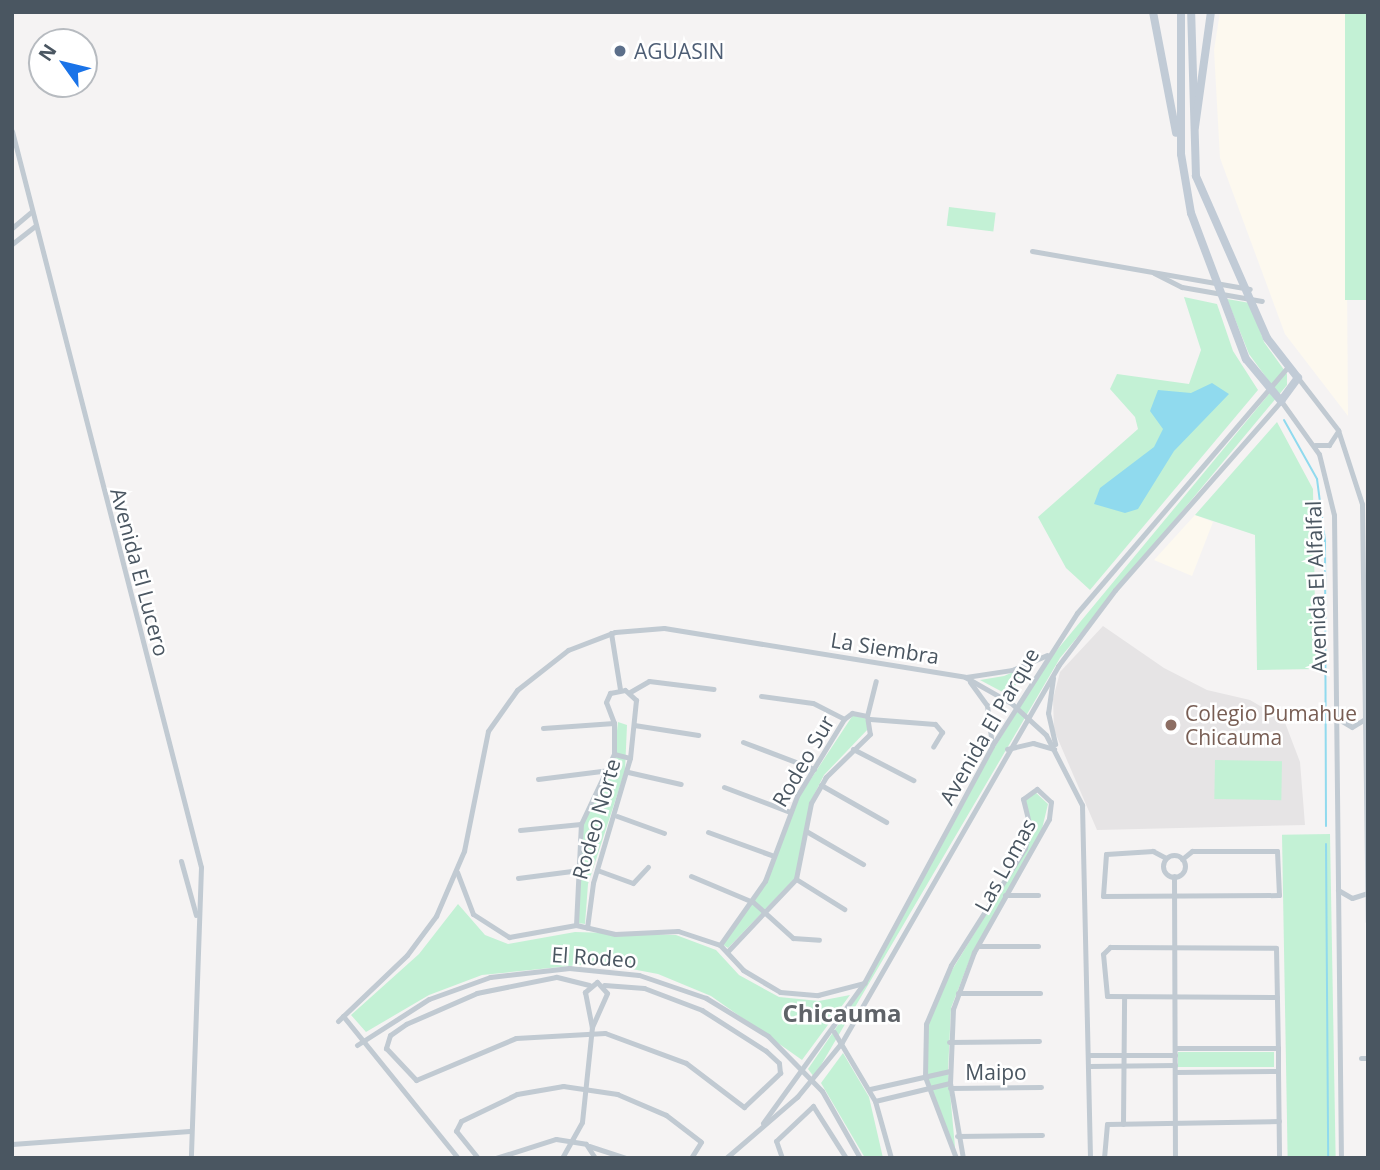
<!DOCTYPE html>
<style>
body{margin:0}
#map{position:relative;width:1380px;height:1170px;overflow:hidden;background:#f5f3f3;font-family:"Open Sans",sans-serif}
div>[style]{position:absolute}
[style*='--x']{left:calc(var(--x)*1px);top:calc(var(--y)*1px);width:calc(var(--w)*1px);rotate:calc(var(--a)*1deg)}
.commercial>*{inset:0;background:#fdf9ef}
.education>*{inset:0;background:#e6e4e5}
.green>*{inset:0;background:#c3f1d5;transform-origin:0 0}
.water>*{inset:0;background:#90daee}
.stream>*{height:2px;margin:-1px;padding:0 1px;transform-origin:1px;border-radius:1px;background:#90daee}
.street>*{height:5px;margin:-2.5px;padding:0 2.5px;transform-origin:2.5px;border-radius:2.5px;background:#c1cad2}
.street>.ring{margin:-2.5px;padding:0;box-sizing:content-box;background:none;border:5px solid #c1cad2;border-radius:50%}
.secondary>*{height:8px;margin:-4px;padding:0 4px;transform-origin:4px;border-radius:4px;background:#c1cbd6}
.dots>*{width:19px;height:19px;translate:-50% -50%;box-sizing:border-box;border:4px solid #fff;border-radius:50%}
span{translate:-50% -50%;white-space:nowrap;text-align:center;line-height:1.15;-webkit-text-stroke:5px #fff;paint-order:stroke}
.service-label{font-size:21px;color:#4e5e75}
.left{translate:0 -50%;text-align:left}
.street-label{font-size:21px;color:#4a5661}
.education-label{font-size:21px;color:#785e54}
.quarter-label{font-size:24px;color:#5f6368;font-weight:700}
.frame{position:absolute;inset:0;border:14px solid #4a5661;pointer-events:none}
.north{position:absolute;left:28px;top:28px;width:70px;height:70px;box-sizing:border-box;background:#fff;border:2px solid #b7bbc0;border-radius:50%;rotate:304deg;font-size:19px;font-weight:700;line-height:28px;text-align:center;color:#4a5661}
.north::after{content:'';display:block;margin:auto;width:24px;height:32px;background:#1a73e8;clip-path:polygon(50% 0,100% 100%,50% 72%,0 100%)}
</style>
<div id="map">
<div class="commercial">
<div style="clip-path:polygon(1220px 12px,1345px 12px,1348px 416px,1285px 334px,1220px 158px,1214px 50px)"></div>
<div style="clip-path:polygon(1195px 515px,1213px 522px,1192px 576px,1154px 560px)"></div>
</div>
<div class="education">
<div style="clip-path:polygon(1103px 626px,1164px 668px,1207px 690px,1250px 700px,1284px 720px,1300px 762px,1305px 825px,1097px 830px,1054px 730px,1053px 699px,1060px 672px)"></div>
</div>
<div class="green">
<div style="left:1345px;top:12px;width:23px;height:288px"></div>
<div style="left:949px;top:207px;width:47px;height:19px;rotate:7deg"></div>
<div style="clip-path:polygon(1184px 297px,1217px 304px,1233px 351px,1258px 390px,1090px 590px,1066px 568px,1038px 517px,1138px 429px,1135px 417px,1110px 389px,1117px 374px,1189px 384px,1201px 350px)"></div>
<div style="clip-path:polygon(1227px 299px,1250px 303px,1264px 342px,1287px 374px,1287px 385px,1060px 658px,814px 1077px,808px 1069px,866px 984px,993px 750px,1052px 656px,1269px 394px,1271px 384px,1249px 354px)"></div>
<div style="clip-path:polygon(1277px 422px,1313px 489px,1316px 669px,1257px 670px,1255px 535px,1195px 515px)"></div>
<div style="clip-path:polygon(1025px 667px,1010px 696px,980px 680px,1004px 676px)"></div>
<div style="clip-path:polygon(853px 715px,865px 718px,869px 728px,824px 775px,810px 803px,795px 878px,728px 948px,722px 944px,767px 882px,799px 797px)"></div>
<div style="clip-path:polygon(618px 722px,627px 725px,625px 771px,588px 884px,585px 924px,578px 923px,583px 825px,613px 767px)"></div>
<div style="left:1215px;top:760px;width:67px;height:39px;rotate:1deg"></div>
<div style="clip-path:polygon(1033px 790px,1048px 804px,1041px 833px,973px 951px,951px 1008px,948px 1071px,956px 1158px,926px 1077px,927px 1024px,938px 993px,1026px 849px,1032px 827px,1025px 798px)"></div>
<div style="left:1330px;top:834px;width:324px;height:48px;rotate:89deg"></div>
<div style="clip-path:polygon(458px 904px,485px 935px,508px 944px,575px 932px,676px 935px,716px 950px,739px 975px,779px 997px,819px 1001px,850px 995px,802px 1060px,711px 996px,658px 974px,600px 963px,482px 975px,429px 995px,366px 1032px,351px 1015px,419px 954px)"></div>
<div style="left:1274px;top:1052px;width:15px;height:96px;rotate:90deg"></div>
<div style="clip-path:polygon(843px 1053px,869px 1097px,883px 1158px,865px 1158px,821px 1083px)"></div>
</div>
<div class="water">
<div style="clip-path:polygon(1212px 383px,1229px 394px,1174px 451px,1138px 509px,1125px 513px,1094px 504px,1100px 488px,1154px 447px,1163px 429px,1150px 411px,1158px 390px,1191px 393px)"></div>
</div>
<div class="stream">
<div style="--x:1284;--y:420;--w:68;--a:60.8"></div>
<div style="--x:1317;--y:479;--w:63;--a:82.6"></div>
<div style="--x:1325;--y:541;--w:285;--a:89.8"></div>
<div style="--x:1326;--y:844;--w:314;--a:89.6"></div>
</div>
<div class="street">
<div style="--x:12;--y:131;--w:760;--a:75.6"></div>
<div style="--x:201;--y:867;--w:291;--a:92"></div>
<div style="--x:12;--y:228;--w:25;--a:-40"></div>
<div style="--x:12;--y:244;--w:28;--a:-38"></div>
<div style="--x:1032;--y:251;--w:221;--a:9.9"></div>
<div style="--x:1154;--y:273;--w:31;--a:27"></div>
<div style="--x:1182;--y:287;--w:81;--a:9.9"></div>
<div style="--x:1298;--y:378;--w:66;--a:52.4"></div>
<div style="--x:1338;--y:430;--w:78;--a:72"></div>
<div style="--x:1362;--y:504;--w:418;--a:89.2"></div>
<div style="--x:1315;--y:445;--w:14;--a:0"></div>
<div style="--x:1329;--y:445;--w:17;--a:-57"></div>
<div style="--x:611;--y:633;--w:57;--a:80.9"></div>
<div style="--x:966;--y:677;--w:47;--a:-8.7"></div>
<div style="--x:1012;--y:670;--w:38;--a:-23"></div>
<div style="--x:1053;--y:678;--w:35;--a:98"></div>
<div style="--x:1048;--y:713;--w:32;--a:77"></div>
<div style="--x:970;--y:682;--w:29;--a:54"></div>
<div style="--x:987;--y:705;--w:38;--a:83"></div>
<div style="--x:630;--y:692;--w:22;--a:-30"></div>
<div style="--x:649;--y:681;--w:65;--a:7"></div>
<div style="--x:761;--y:696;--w:52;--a:7.7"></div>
<div style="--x:813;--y:703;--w:35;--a:27"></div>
<div style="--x:867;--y:716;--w:36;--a:-76"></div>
<div style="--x:1337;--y:718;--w:17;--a:31"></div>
<div style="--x:1352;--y:727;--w:15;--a:-32"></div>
<div style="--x:870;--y:719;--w:65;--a:4.4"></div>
<div style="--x:935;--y:724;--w:11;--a:49"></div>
<div style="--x:942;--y:732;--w:17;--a:121"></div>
<div style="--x:634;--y:725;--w:65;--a:8.9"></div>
<div style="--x:543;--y:728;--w:71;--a:-4"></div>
<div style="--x:743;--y:742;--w:76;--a:20.8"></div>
<div style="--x:853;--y:749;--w:68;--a:27.3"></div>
<div style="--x:1007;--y:749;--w:27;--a:-13"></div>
<div style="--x:1033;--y:743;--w:22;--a:16"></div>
<div style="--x:614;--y:754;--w:16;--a:14"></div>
<div style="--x:628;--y:772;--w:54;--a:12.8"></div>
<div style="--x:538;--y:779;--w:72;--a:-7.2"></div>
<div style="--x:821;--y:785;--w:75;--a:29.6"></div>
<div style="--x:724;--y:787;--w:71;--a:20.7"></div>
<div style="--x:617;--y:816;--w:50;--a:19.9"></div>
<div style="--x:520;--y:830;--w:61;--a:-5.6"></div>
<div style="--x:806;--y:831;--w:66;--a:30.1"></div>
<div style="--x:708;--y:832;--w:70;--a:20"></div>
<div class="ring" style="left:1163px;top:855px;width:17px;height:17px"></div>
<div style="--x:1166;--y:858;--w:15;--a:-152"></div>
<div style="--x:1153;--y:851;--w:47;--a:176.3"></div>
<div style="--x:1106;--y:854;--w:42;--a:94.1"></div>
<div style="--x:1103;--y:896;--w:176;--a:-0.3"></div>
<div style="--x:1279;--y:895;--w:44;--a:-92.6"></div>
<div style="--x:1277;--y:851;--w:85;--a:180"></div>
<div style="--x:1192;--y:851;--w:13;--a:141"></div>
<div style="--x:181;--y:861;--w:56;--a:74.5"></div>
<div style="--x:597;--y:870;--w:38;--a:20"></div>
<div style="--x:633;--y:883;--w:22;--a:-47"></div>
<div style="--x:457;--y:872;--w:45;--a:69.1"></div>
<div style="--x:473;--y:914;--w:43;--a:32.6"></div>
<div style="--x:509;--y:937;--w:68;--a:-10.2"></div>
<div style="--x:576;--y:925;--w:40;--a:13"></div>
<div style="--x:615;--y:934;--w:63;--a:-2.7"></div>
<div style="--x:678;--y:931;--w:44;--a:18.4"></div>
<div style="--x:720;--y:945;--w:34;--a:47"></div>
<div style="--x:743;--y:970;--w:43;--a:30.7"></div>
<div style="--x:780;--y:992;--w:38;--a:5"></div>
<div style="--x:818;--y:995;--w:48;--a:-14.6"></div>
<div style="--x:691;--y:876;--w:67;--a:22.8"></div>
<div style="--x:753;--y:902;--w:54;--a:42"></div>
<div style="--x:793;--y:938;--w:26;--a:4"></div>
<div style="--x:1174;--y:876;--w:282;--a:89.8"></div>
<div style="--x:518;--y:878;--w:62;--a:-7.5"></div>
<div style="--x:796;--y:879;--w:57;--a:32"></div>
<div style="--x:1338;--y:890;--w:16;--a:30"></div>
<div style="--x:1352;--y:898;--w:16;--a:-18"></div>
<div style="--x:1005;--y:895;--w:33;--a:0"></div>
<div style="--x:576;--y:925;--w:101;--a:-87.2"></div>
<div style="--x:581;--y:824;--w:77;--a:-64.8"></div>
<div style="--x:614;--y:754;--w:31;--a:-90"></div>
<div style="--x:614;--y:723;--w:22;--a:-111"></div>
<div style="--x:606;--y:702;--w:10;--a:-66"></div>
<div style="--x:610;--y:693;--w:15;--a:-11"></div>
<div style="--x:625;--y:690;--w:15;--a:42"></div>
<div style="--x:636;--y:700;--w:58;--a:95.9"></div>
<div style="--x:630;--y:758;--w:130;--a:106.5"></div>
<div style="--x:593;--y:883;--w:45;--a:97.6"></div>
<div style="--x:720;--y:945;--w:78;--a:-54.9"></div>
<div style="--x:765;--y:881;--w:91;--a:-69.4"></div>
<div style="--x:797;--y:796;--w:90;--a:-58.6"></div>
<div style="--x:844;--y:719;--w:10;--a:-37"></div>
<div style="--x:852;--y:713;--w:15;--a:11"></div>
<div style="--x:867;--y:716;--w:18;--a:81"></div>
<div style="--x:870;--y:734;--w:62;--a:135.7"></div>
<div style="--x:826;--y:777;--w:30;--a:120"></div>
<div style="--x:811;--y:803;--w:77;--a:101.2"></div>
<div style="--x:796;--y:879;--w:99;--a:133.4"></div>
<div style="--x:978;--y:946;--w:60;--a:0"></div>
<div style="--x:589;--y:985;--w:34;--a:-166"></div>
<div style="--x:556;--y:977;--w:81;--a:168.6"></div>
<div style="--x:477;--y:993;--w:77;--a:156.4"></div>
<div style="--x:406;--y:1024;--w:19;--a:145"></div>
<div style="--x:390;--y:1035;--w:14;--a:107"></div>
<div style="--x:386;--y:1048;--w:44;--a:46.8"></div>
<div style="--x:416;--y:1080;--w:108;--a:-22.8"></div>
<div style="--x:516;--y:1038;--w:89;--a:-3.2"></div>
<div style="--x:605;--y:1033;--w:86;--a:20.3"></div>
<div style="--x:686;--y:1063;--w:73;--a:37.2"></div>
<div style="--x:744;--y:1107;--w:50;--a:-43.4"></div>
<div style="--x:780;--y:1073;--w:10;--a:-96"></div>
<div style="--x:779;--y:1063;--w:18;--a:-137"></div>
<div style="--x:766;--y:1051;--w:76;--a:-147.4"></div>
<div style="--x:702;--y:1010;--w:62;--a:-159.2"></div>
<div style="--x:644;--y:988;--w:40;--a:-175.7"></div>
<div style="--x:958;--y:993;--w:82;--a:0"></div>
<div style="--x:1277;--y:997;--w:170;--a:-179.7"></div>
<div style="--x:1107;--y:996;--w:42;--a:-95.4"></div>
<div style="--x:1103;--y:954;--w:10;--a:-45"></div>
<div style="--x:1110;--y:947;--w:166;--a:0.3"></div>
<div style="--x:1276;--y:948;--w:100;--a:88.9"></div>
<div style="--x:1278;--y:1048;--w:23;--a:90"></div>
<div style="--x:1278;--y:1071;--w:87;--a:89.3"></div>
<div style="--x:343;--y:1016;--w:183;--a:51"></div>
<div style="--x:338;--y:1021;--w:95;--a:-43.7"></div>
<div style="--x:407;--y:955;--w:49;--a:-53.4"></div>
<div style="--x:436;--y:916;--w:71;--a:-66.7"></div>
<div style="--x:464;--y:851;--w:122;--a:-78.7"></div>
<div style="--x:488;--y:731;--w:50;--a:-54.7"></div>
<div style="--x:517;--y:690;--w:65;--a:-38.1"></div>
<div style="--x:568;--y:650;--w:50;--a:-21"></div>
<div style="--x:615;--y:632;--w:49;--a:-4.7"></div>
<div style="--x:664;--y:628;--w:305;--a:9.2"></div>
<div style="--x:965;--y:677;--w:53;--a:29.5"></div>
<div style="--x:1011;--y:703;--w:47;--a:42.4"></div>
<div style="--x:1046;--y:735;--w:79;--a:62.8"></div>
<div style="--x:1082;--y:805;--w:353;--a:88.7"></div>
<div style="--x:834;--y:1032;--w:80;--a:59.3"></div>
<div style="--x:875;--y:1101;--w:59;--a:74.3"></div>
<div style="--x:949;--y:1042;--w:90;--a:-0.6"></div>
<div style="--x:357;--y:1045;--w:85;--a:-32.6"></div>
<div style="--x:429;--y:999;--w:65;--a:-19.8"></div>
<div style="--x:490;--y:977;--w:80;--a:-6.5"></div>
<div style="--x:569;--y:968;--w:70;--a:5.7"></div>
<div style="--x:639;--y:975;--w:71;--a:18.9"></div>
<div style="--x:706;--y:998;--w:73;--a:31.5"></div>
<div style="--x:768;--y:1036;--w:77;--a:45.5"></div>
<div style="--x:822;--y:1091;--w:77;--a:60.4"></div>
<div style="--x:1175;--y:1048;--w:103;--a:0"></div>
<div style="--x:1089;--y:1055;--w:86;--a:0"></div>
<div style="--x:1361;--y:1058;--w:7;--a:0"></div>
<div style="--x:1089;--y:1066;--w:86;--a:-0.7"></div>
<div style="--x:1175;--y:1072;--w:103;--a:-0.6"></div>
<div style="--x:950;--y:1088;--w:91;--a:-0.6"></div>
<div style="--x:870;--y:1089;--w:82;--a:-12.7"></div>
<div style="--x:875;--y:1101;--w:77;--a:-13.5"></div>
<div style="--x:763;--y:1123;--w:173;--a:-54.2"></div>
<div style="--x:864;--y:983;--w:269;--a:-61.6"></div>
<div style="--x:992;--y:746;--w:158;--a:-57.4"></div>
<div style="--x:1077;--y:613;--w:324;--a:-49.4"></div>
<div style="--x:1123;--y:1124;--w:127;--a:-89.5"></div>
<div style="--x:957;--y:1136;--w:85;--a:-0.7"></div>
<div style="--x:12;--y:1144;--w:178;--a:-4.2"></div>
<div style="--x:589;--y:1146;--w:40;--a:18"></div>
<div style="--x:478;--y:1158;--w:35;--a:-129"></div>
<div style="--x:456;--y:1131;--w:11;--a:-63"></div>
<div style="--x:461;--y:1121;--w:62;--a:-25.7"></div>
<div style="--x:517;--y:1094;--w:47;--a:-9.9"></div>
<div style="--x:563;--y:1086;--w:55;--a:8.4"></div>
<div style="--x:617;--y:1094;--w:53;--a:23.2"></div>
<div style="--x:666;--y:1115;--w:44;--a:37.6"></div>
<div style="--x:701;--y:1142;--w:19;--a:122"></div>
<div style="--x:496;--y:1158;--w:63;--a:-17.6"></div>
<div style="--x:556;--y:1139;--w:30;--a:9"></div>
<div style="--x:586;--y:1144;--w:17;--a:57"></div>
<div style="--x:562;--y:1158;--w:41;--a:-60.9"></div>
<div style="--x:582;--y:1122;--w:96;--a:-84"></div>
<div style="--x:592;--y:1027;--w:37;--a:-66"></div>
<div style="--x:607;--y:993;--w:15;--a:-132"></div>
<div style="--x:597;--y:982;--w:16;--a:140"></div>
<div style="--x:585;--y:992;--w:36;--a:79"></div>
<div style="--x:726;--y:1158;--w:94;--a:-40.7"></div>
<div style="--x:797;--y:1097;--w:71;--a:-50.7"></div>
<div style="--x:842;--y:1042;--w:434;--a:-60.1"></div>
<div style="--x:1058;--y:666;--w:95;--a:-53.1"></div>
<div style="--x:1115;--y:590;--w:252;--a:-48.7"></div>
<div style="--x:1281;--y:401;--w:65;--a:54.4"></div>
<div style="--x:1319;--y:454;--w:63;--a:76.2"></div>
<div style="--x:1334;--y:515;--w:643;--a:89.38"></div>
<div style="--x:782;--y:1158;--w:18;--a:-109"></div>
<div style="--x:776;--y:1141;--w:51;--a:-43.4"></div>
<div style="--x:813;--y:1106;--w:62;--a:57.6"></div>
<div style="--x:956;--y:1158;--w:87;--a:-110.9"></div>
<div style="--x:925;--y:1077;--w:53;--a:-88.9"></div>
<div style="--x:926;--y:1024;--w:64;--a:-67"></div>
<div style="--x:951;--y:965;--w:138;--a:-57.7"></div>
<div style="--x:1025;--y:848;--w:22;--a:-77"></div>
<div style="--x:1030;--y:827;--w:29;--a:-104"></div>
<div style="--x:1023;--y:799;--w:17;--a:-36"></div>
<div style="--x:1037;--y:789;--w:19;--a:43"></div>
<div style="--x:1051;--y:802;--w:17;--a:97"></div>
<div style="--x:1049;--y:819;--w:153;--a:119.4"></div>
<div style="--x:974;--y:952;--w:61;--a:110.2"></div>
<div style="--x:953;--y:1009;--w:74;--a:92.3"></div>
<div style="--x:950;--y:1083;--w:76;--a:80.2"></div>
<div style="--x:1104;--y:1158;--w:34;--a:-85"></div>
<div style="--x:1107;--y:1124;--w:172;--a:-1"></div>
</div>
<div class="secondary">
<div style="--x:1153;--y:12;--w:123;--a:79.2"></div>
<div style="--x:1181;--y:12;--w:142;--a:90"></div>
<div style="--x:1181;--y:154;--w:60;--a:80.4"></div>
<div style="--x:1191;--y:213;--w:156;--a:69.4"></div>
<div style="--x:1246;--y:359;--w:55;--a:50.2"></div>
<div style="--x:1281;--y:401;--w:29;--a:-54"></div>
<div style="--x:1298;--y:378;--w:51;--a:-127.8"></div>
<div style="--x:1267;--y:338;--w:177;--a:-113.7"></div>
<div style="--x:1196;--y:176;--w:164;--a:-91.7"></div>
<div style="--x:1195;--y:127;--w:116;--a:-82.1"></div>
</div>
<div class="dots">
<div style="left:620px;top:51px;background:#5c6f8a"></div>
<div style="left:1171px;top:725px;background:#8d6e63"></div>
</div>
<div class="service-label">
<span class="left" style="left:634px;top:51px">AGUASIN</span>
</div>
<div class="street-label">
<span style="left:140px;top:572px;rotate:75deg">Avenida El Lucero</span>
<span style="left:1316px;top:587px;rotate:-92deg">Avenida El Alfalfal</span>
<span style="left:885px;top:648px;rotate:9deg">La Siembra</span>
<span style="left:989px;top:726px;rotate:-60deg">Avenida El Parque</span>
<span style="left:803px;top:761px;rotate:-60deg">Rodeo Sur</span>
<span style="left:596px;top:819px;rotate:-74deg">Rodeo Norte</span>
<span style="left:1005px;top:865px;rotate:-61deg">Las Lomas</span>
<span style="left:594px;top:957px;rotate:4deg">El Rodeo</span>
<span style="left:996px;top:1072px">Maipo</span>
</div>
<div class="education-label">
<span class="left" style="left:1185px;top:725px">Colegio Pumahue<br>Chicauma</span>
</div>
<div class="quarter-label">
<span style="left:842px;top:1013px">Chicauma</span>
</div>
<div class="frame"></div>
<div class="north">N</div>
</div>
